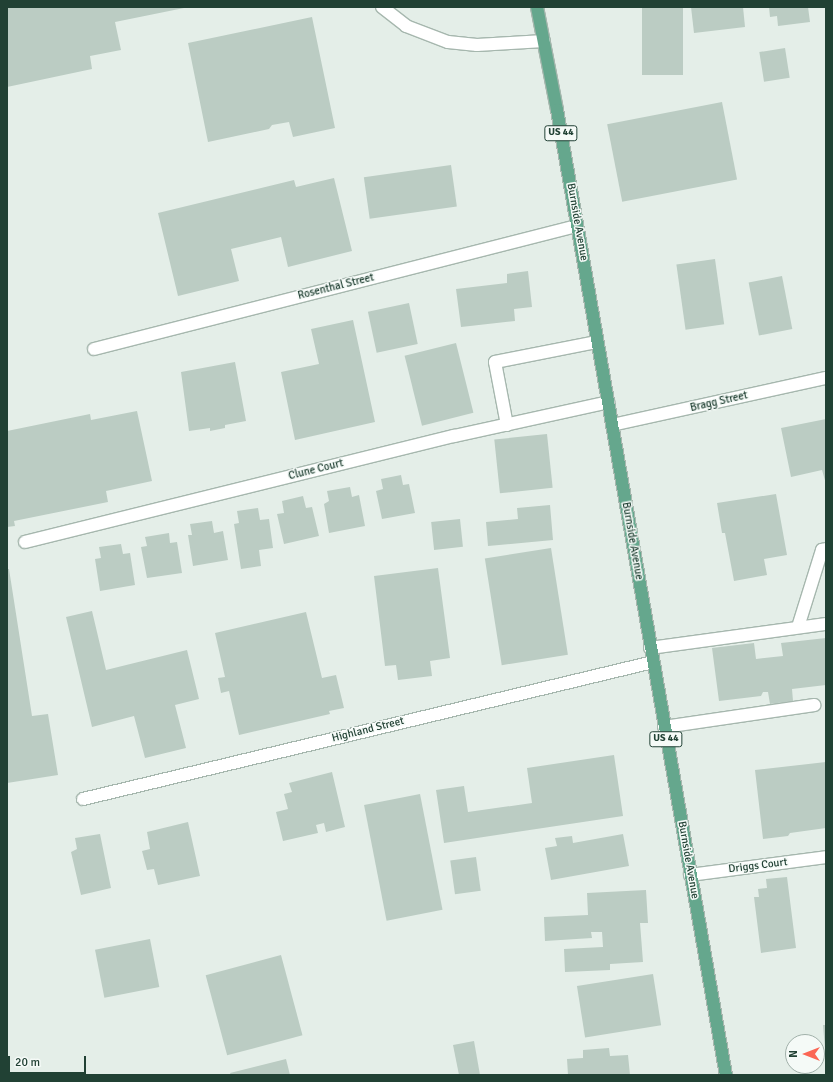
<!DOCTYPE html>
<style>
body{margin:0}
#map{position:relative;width:833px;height:1082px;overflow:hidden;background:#e4eee8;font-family:Signika,sans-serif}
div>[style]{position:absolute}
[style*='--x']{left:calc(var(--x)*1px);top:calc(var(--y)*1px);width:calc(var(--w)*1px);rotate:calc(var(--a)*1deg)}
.building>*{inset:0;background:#bbccc3;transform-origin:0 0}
.roads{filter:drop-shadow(1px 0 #a6b7ae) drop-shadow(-1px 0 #a6b7ae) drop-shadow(0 1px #a6b7ae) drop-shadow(0 -1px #a6b7ae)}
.service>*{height:12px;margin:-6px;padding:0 6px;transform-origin:6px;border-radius:6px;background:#fff}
.minor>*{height:12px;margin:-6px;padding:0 6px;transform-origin:6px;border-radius:6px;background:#fff}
.secondary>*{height:12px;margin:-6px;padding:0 6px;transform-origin:6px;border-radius:6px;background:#fff}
.primary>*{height:12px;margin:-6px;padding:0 6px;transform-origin:6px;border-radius:6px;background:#65a78d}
span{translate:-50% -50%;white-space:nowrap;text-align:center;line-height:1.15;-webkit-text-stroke:3px #f5faf7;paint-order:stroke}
.shield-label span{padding:1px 3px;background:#f5faf7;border:1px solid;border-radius:3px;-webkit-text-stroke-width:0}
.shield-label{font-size:10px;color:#214134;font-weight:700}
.street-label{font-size:11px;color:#214134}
.frame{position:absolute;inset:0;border:8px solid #214134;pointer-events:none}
.north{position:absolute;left:785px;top:1034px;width:40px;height:40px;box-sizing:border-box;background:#f5faf7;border:1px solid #a0b0a9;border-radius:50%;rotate:270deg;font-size:11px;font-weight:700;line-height:16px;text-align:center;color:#214134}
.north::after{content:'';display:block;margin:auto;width:14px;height:18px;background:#fb6654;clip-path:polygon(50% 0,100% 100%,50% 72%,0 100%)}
.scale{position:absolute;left:8px;top:1056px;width:78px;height:18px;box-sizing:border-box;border:2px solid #214134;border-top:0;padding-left:5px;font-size:12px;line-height:14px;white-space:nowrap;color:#214134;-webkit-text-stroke:3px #f5faf7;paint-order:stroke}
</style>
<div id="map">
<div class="building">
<div style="clip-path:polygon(7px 7px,184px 7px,184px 8px,115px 22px,121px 50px,90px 56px,92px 69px,7px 87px)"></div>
<div style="left:642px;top:7px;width:41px;height:68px"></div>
<div style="clip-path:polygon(691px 7px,743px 7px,745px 27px,694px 33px)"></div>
<div style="clip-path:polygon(769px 7px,808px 7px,810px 22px,778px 26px,777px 16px,770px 17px)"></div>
<div style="clip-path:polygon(312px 17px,335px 128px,293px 137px,289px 122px,272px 125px,269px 129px,208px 142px,188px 43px)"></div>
<div style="left:785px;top:48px;width:30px;height:26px;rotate:81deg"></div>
<div style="left:722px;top:102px;width:79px;height:117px;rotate:79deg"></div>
<div style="left:451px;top:165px;width:42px;height:88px;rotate:82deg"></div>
<div style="clip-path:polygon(334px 178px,352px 251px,288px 267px,281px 237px,231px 249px,239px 281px,178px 296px,158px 213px,294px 180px,296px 187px)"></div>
<div style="left:715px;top:259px;width:66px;height:39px;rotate:82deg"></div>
<div style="clip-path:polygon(528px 271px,532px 307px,514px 309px,515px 321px,461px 327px,456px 289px,507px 283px,507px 274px)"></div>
<div style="left:782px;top:276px;width:54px;height:34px;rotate:79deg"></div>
<div style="left:409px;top:303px;width:42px;height:42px;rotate:78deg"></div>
<div style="clip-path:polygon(353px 320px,375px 422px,295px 440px,281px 372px,319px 364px,311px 329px)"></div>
<div style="left:456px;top:343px;width:72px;height:53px;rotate:76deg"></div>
<div style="clip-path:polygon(235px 362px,246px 421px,225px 425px,225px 428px,210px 431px,210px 428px,189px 431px,181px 372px)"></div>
<div style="clip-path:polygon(137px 411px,152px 481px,106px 491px,108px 502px,14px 521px,15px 526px,7px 527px,7px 431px,90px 414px,91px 420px)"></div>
<div style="clip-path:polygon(826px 419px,826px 484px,822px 470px,791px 477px,781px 428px)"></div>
<div style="left:547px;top:434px;width:54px;height:53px;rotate:84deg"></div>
<div style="clip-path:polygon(401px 475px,403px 485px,409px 484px,415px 513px,382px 519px,376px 491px,383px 489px,381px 479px)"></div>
<div style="clip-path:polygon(350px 487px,352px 497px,359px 495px,365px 526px,329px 533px,324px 504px,329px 501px,327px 491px)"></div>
<div style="clip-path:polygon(776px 494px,787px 555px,764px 559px,767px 575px,734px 581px,725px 533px,722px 533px,717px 503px)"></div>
<div style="clip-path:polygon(303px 496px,306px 508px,312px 507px,319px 536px,284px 544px,277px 514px,284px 513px,282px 501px)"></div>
<div style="clip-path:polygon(550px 505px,553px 540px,488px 546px,486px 522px,518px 519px,517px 508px)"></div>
<div style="clip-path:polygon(258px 508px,260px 520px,269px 519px,273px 548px,259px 550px,261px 566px,241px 569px,234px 524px,239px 523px,237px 511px)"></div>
<div style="left:460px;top:519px;width:28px;height:29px;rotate:84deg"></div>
<div style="clip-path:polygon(212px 521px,214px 533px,223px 531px,228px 560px,193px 566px,188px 535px,192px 535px,190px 524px)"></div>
<div style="clip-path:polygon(169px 533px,170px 543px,177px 542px,182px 573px,147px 578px,141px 547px,147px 546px,145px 537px)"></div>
<div style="clip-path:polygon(121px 544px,123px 554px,130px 553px,135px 585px,100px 591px,95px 559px,101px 558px,99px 547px)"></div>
<div style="left:551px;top:548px;width:108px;height:67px;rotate:81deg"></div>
<div style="clip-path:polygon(438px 568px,450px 658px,430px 661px,432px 676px,398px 680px,396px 665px,385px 666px,374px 576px)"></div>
<div style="clip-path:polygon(7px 569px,9px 569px,32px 716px,48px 714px,58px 775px,7px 783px)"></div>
<div style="clip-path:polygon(92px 611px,106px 670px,187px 650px,199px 699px,175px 705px,186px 748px,145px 758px,134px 716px,92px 727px,66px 617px)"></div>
<div style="clip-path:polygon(306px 612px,322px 678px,336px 675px,344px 708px,329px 711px,330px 714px,239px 735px,229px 691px,221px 693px,218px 678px,225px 677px,215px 633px)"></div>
<div style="clip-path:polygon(826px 638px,826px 685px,792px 689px,793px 701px,770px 704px,768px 692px,763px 692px,761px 696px,719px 701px,712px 648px,754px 643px,756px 659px,783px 656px,781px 643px)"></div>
<div style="clip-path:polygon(614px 755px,623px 816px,444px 843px,436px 790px,464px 786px,468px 812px,532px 803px,527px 768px)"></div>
<div style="clip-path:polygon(826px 762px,826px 828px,790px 833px,788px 836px,763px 839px,755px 770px)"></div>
<div style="clip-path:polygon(332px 772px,345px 827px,326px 832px,324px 823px,316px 825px,318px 833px,283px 841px,276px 812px,288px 809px,284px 794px,292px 792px,289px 783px)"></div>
<div style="left:420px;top:794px;width:118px;height:57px;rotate:79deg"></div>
<div style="clip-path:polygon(188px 822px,200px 876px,158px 885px,154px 869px,147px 870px,142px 851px,150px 849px,147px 832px)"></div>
<div style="clip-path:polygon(100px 834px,111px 888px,81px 895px,71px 852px,77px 849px,75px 838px)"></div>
<div style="clip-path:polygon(623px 834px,629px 866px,551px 880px,545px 848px,557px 846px,555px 838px,572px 836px,573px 843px)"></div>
<div style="left:476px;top:857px;width:34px;height:26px;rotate:82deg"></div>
<div style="clip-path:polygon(787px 877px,796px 948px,761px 953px,754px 897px,759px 897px,758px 889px,767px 888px,766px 879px)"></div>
<div style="clip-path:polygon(646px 890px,648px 923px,640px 923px,643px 962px,610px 964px,610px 970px,565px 972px,564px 949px,603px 947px,602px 932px,591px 932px,592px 938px,545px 941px,544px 917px,588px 915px,587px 893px)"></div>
<div style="left:150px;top:939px;width:49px;height:56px;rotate:79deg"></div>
<div style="left:281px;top:955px;width:83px;height:78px;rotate:75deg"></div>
<div style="left:653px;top:974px;width:52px;height:77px;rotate:81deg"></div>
<div style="clip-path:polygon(823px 1025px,826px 1025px,826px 1049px,825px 1049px)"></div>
<div style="clip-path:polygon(474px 1041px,480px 1075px,459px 1075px,453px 1045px)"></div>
<div style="clip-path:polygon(609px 1048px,610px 1056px,628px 1055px,630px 1075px,568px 1075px,567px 1059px,583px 1058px,583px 1050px)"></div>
<div style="clip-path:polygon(286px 1059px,290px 1075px,231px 1075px,230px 1073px)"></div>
</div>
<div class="roads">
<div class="service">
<div style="--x:507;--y:425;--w:64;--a:-100.8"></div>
<div style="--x:495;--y:362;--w:104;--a:-11.1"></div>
<div style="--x:798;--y:627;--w:81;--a:-72.7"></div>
<div style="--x:822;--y:550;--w:4;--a:-14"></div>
<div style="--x:650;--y:648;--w:178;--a:-7.8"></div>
<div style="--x:664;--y:727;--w:152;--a:-8.3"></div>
</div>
<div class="minor">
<div style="--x:94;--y:349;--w:498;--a:-14.3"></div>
<div style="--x:612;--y:425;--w:219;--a:-12.4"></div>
<div style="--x:25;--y:542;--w:442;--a:-13.9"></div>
<div style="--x:454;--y:436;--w:158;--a:-12.4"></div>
<div style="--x:83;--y:799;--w:586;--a:-13.51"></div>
<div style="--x:690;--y:875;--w:137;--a:-7.5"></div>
</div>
<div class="secondary">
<div style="--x:382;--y:7;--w:31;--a:38"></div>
<div style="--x:406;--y:26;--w:45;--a:20.9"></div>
<div style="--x:448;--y:42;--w:29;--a:6"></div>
<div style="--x:477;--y:45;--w:67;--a:-3.4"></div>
</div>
<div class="primary">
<div style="--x:537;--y:7;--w:105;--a:79"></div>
<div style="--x:557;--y:110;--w:980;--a:80.07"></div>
</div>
</div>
<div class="shield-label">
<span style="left:561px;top:133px">US 44</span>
<span style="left:666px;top:739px">US 44</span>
</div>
<div class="street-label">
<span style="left:577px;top:222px;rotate:80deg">Burnside Avenue</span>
<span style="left:336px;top:287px;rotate:-14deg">Rosenthal Street</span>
<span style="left:719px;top:402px;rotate:-13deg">Bragg Street</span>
<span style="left:316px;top:470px;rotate:-14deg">Clune Court</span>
<span style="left:632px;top:541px;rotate:80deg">Burnside Avenue</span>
<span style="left:368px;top:730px;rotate:-14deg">Highland Street</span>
<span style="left:688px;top:860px;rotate:80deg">Burnside Avenue</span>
<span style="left:758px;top:866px;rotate:-7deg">Driggs Court</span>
</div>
<div class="frame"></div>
<div class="north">N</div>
<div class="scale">20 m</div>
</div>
